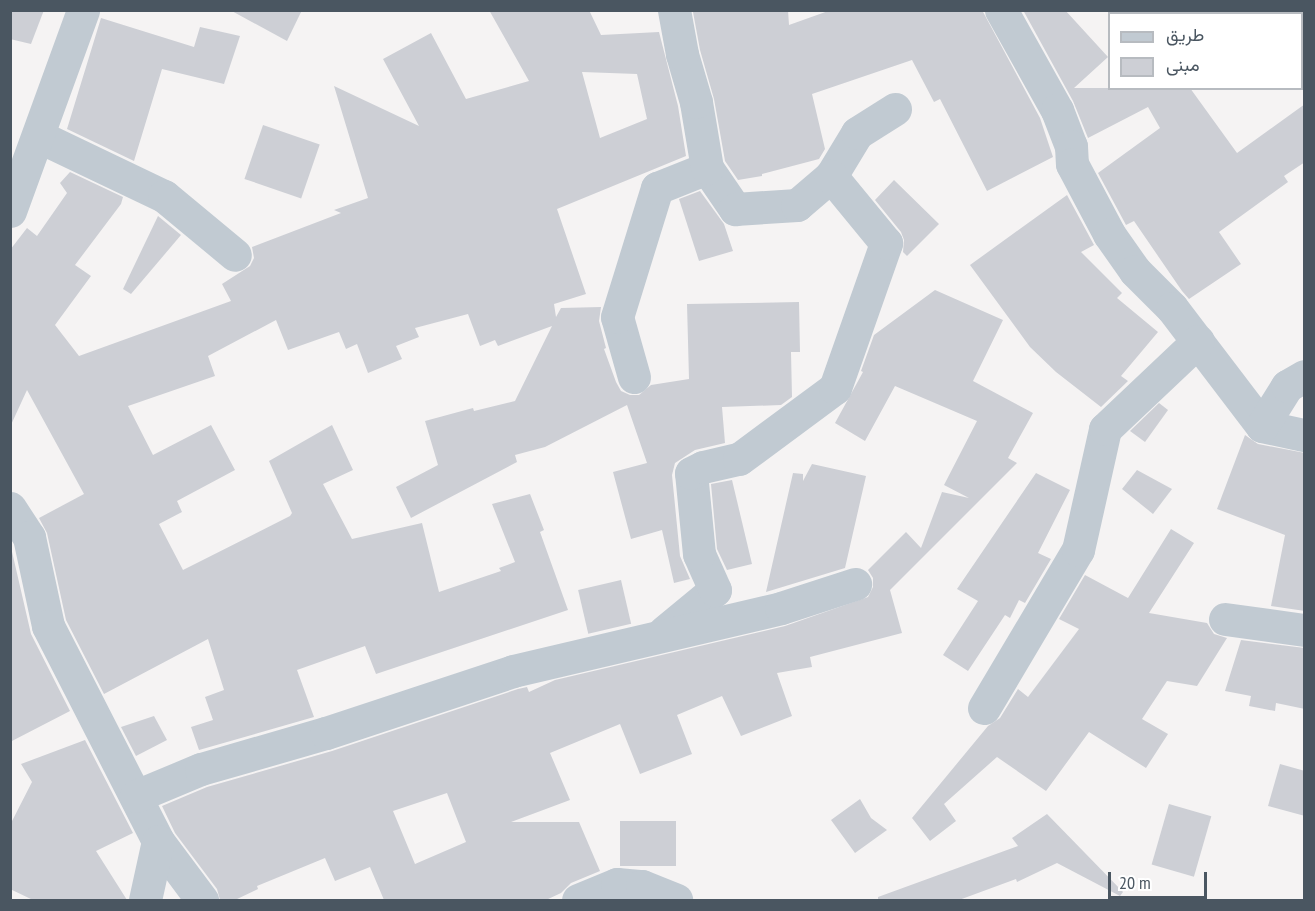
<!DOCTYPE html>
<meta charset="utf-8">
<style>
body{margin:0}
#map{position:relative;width:1315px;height:911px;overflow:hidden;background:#f5f3f3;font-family:"PT Sans Narrow",Vazirmatn,sans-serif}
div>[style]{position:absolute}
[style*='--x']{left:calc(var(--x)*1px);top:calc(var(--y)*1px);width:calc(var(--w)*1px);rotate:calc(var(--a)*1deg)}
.building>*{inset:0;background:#cdcfd5;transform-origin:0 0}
.minor>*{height:33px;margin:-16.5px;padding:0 16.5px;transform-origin:16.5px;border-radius:16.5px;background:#c1cad2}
span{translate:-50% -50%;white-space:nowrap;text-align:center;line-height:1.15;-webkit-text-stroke:4.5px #fff;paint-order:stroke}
.frame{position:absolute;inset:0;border:12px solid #4a5661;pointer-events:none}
.legend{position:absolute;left:1108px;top:12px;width:195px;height:78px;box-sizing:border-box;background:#fff;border:2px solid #b7bbc0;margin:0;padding:8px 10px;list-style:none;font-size:18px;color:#4a5661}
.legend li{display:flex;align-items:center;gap:12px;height:30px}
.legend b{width:30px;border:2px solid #b7bbc0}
.scale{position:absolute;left:1108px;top:872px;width:99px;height:27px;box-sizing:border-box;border:3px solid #4a5661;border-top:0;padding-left:8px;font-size:18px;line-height:21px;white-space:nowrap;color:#4a5661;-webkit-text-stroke:4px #fff;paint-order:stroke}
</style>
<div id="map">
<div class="building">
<div style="clip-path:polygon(10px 10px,44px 10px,31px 44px,10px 39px)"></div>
<div style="clip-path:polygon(230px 10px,302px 10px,287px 41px)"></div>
<div style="clip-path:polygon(evenodd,489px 10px,589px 10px,601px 35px,659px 32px,678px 106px,686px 156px,557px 209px,586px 294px,554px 304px,556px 317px,561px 308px,601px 307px,599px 321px,606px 348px,604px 349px,616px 382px,621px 391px,630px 395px,639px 395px,651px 385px,689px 379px,687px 304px,799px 302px,800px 352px,791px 352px,792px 397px,781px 405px,722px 407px,725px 443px,695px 450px,675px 463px,672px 475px,680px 556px,690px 579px,674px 583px,662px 530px,631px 539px,613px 472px,647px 463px,627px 405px,545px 447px,515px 455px,517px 462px,411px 518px,396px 487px,438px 465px,425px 421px,473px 408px,474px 411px,515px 401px,552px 326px,498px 346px,495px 340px,480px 346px,468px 314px,415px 328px,419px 337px,396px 346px,402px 359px,368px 373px,357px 344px,346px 349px,339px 332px,288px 350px,276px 320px,208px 356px,215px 376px,128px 406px,153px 455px,211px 425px,235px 470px,177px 501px,182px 512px,159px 524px,183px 570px,290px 516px,292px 513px,269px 461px,332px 425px,353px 470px,323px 484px,352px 539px,422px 523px,439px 592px,501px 571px,499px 568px,515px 562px,492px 504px,530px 494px,544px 530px,540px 532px,568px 610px,376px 674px,365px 646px,297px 670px,314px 717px,199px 750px,191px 727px,213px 720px,205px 697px,224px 690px,208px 639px,104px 694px,66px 620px,47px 533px,39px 518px,84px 494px,27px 390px,10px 427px,10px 250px,27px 228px,37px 236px,67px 193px,60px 183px,70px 172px,123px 197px,121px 204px,75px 265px,91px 276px,55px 325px,79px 356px,231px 301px,222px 284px,250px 266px,254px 258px,252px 247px,341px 213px,334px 210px,368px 198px,334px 86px,419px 126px,383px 59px,431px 33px,466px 99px,529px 81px,489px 10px,582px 72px,637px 74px,647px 119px,600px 138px,582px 72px)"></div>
<div style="clip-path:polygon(705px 10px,788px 10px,789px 25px,831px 10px,982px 10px,1040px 118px,1053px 157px,987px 191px,940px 99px,934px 102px,912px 60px,812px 94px,825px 149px,819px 159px,762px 174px,762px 176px,738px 180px,725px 161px,714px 99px,700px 50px,693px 12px)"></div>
<div style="clip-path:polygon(1023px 10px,1065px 10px,1108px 57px,1074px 88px,1190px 88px,1237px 153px,1305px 104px,1305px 162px,1284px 176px,1288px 182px,1219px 232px,1241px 264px,1189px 299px,1182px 291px,1134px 221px,1126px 225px,1098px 173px,1160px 128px,1148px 107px,1088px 138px,1073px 101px)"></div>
<div style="clip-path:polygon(101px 18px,194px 47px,200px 27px,240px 36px,224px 84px,162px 69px,134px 161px,67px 129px)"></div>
<div style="left:263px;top:125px;width:60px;height:57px;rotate:19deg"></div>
<div style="clip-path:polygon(894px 180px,939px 224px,907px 256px,903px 252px,904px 240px,901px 232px,875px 200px)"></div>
<div style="clip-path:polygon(700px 191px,724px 224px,733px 251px,699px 261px,679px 199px)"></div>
<div style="clip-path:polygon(1067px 195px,1094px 245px,1081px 252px,1122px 293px,1117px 298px,1158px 332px,1121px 376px,1128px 381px,1101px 407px,1056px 372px,1030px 347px,970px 265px)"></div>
<div style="clip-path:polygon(158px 216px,181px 235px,131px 294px,123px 289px)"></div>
<div style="clip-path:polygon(evenodd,935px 290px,1003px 320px,973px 381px,1033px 413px,1008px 458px,1017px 463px,890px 590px,902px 633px,810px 657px,812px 667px,777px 673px,792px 716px,741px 736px,722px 696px,677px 715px,692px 754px,640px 774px,620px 724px,550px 753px,570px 800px,511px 822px,579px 822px,600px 871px,571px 883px,561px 893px,546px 900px,384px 900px,370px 867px,335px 881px,325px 858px,257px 886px,258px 889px,235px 900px,220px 900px,217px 889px,175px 833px,162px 806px,207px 787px,332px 751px,518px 689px,527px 687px,529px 692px,555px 680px,785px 626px,868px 597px,873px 587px,873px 578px,868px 570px,906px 532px,921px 548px,942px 492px,969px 498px,944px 485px,977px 421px,895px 386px,865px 441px,835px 423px,863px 372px,861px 371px,874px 335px,935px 290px,447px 793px,466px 842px,415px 864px,393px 811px,447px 793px)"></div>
<div style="clip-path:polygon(1159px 403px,1168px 410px,1145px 442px,1130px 431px)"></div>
<div style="clip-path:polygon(1245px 435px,1258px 444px,1305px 453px,1305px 611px,1271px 606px,1285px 535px,1217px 509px)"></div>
<div style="clip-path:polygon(812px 464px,866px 476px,845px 568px,766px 592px,793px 473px,803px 474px,803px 481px)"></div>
<div style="clip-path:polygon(1137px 470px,1172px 489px,1153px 514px,1122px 489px)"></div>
<div style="clip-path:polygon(1036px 473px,1070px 490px,1038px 553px,1051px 559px,1025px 603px,1019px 600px,1010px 618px,1005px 615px,968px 671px,943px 655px,978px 601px,957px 589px)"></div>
<div style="clip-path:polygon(732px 480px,752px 564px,727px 570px,717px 549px,711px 484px)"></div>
<div style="clip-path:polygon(1171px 529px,1194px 543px,1149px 613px,1207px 623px,1214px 634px,1227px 638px,1197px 686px,1167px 681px,1142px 719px,1168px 734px,1146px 768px,1089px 732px,1046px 791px,997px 757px,944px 804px,956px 821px,930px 841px,912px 818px,988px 726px,1000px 718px,1018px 689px,1028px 697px,1079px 629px,1059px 619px,1085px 575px,1128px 598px)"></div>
<div style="clip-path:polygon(10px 543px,31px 634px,70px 711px,10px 742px)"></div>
<div style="left:621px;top:580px;width:45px;height:44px;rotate:77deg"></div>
<div style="clip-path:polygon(1241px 640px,1305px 648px,1305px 709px,1276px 703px,1275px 711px,1249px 706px,1251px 696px,1225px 691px)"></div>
<div style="clip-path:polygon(154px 716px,167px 740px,136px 756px,121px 727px)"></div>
<div style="clip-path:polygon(85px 740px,133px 833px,96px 851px,127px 900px,33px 900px,10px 889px,10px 825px,32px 782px,21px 764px)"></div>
<div style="clip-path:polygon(1280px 764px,1305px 771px,1305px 816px,1268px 806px)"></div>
<div style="clip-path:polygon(860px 799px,871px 818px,887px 830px,855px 853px,831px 820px)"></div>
<div style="left:1169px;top:804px;width:44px;height:63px;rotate:16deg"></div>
<div style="clip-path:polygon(1047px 814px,1123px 892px,1120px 896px,1057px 863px,1017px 882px,1016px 879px,959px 900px,878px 900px,878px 897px,1018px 846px,1012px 838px)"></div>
<div style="left:620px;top:821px;width:56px;height:45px"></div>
</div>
<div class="minor">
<div style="--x:1001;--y:10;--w:115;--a:60.8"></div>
<div style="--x:1057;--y:110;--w:39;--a:69"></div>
<div style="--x:1071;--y:146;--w:18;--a:87"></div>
<div style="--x:1072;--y:164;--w:79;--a:62.1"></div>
<div style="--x:1109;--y:234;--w:45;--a:54.9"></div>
<div style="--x:1135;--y:271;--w:52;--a:45"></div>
<div style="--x:1172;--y:308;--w:148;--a:52.7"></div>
<div style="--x:1262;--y:426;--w:43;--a:12.1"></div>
<div style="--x:38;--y:136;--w:140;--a:25.5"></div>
<div style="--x:164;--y:196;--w:92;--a:39.7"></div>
<div style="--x:707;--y:168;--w:50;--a:55.7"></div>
<div style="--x:735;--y:209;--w:62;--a:-3.7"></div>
<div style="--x:797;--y:205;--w:45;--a:-40.5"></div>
<div style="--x:831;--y:176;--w:50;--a:-58.8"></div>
<div style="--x:857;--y:133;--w:45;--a:-32.3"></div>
<div style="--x:10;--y:211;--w:214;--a:-70"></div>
<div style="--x:634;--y:377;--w:62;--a:-105.8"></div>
<div style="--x:617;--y:317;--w:135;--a:-72.8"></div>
<div style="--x:657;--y:188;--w:54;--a:-21.8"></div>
<div style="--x:707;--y:168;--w:67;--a:-99.5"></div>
<div style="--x:696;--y:102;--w:50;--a:-106.3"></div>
<div style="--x:682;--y:54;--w:45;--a:-100.3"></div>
<div style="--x:1262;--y:426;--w:47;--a:-58"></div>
<div style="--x:1287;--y:386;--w:20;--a:-30"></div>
<div style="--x:10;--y:508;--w:35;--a:57"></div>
<div style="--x:29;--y:537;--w:91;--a:77.9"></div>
<div style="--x:48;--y:626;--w:242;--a:62.9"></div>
<div style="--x:158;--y:841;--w:74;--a:53.3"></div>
<div style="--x:1225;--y:619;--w:80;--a:7.9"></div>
<div style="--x:664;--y:632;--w:66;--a:-39.5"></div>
<div style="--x:715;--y:590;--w:39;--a:-114"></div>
<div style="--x:699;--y:554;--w:81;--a:-95.6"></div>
<div style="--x:691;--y:473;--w:13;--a:-27"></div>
<div style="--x:703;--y:467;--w:37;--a:-13"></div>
<div style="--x:739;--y:459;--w:119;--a:-36.5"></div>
<div style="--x:835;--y:388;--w:154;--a:-70.6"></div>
<div style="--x:886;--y:243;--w:87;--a:-129.4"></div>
<div style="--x:984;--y:708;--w:184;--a:-59.3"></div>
<div style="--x:1078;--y:550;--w:124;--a:-77.4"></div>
<div style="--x:1105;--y:429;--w:128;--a:-43.4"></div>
<div style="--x:136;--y:796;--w:70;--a:-22.6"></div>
<div style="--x:201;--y:769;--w:130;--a:-16.1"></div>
<div style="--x:326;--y:733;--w:197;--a:-18.3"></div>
<div style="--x:513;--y:671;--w:275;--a:-13.2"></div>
<div style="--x:781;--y:608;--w:78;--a:-18"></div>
<div style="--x:145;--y:900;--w:60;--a:-77.6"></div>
<div style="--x:578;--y:900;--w:42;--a:-22.3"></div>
<div style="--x:617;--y:884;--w:25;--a:5"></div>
<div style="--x:642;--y:886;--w:37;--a:22"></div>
</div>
<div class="frame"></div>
<ul class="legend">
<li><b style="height:8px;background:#c1cad2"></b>طريق</li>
<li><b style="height:16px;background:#cdcfd5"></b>مبنى</li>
</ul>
<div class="scale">20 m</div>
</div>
